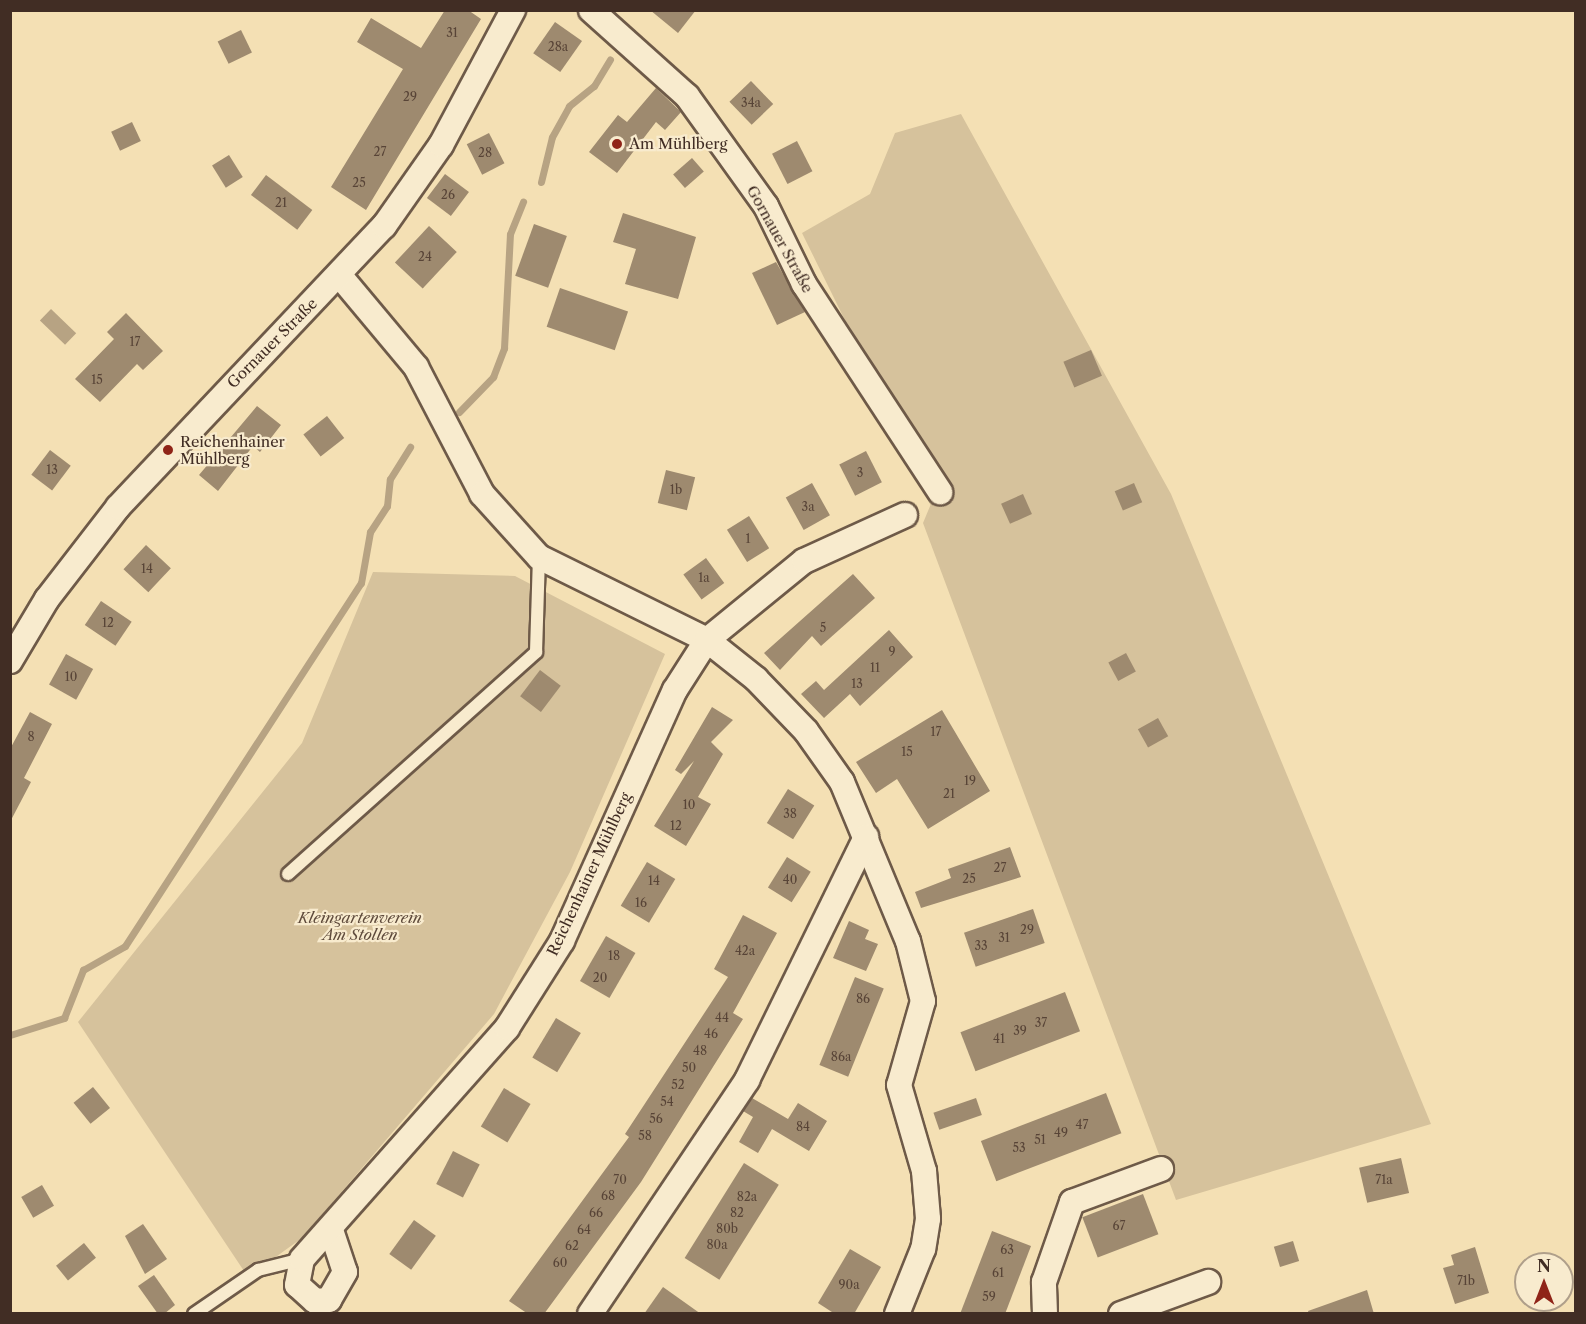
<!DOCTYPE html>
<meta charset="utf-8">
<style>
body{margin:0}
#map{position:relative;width:1586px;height:1324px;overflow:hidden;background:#f4e0b4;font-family:"Libre Caslon Text",serif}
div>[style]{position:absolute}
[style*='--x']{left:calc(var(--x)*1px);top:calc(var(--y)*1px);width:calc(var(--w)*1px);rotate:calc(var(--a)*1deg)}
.green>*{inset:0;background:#d6c29c}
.water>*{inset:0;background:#b7a383;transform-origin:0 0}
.stream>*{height:7px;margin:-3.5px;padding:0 3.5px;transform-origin:3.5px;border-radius:3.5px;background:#b7a383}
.building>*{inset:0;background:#9e8a6f;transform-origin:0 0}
.roads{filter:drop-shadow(2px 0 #6e5a48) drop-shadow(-2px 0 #6e5a48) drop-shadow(0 2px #6e5a48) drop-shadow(0 -2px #6e5a48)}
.lane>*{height:12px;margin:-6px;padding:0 6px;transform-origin:6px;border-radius:6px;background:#f8ebce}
.street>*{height:24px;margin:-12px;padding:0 12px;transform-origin:12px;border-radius:12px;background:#f8ebce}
.dots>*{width:16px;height:16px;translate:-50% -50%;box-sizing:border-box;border:3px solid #f8ebce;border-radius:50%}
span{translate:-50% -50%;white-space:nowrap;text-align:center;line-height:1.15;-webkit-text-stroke:4.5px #f8ebce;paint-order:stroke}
.number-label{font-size:12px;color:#584437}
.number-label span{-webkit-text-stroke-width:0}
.poi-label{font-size:15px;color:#412d24}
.left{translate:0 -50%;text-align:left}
.street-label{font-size:15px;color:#412d24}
.park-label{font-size:15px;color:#5f4b3c;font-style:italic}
.frame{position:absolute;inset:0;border:12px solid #412d24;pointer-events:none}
.north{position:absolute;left:1514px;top:1252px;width:60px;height:60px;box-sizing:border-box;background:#f8ebce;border:2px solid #af9f8a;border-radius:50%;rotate:0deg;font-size:16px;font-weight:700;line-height:24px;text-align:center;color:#412d24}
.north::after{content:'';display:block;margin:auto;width:21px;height:27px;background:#8f2418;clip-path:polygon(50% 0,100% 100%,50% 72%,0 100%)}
</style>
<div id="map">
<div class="green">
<div style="clip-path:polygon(961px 114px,1171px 494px,1431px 1124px,1176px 1200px,923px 523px,933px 499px,802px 233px,870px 194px,895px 133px)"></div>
<div style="clip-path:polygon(373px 572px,515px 576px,665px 654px,570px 872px,494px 1014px,302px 1238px,248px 1277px,78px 1022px,302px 743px)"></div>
</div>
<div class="water">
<div style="left:51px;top:309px;width:35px;height:16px;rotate:44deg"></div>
</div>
<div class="stream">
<div style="--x:541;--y:182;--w:46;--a:-76.3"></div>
<div style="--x:552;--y:137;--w:35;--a:-61"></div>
<div style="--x:569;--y:106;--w:32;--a:-39"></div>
<div style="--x:594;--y:86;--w:31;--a:-59"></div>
<div style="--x:459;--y:412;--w:49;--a:-45.8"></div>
<div style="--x:493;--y:377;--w:31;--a:-69"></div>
<div style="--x:504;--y:348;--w:114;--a:-87"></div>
<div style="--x:510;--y:234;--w:35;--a:-68"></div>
<div style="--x:10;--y:1035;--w:57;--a:-17.5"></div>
<div style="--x:64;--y:1018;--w:52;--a:-68.4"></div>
<div style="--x:83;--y:970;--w:48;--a:-29.7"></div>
<div style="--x:125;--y:946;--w:433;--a:-57"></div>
<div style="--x:361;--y:583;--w:52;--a:-80"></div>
<div style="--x:370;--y:532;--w:31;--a:-57"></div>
<div style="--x:387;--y:506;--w:27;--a:-84"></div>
<div style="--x:390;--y:479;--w:38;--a:-58"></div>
</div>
<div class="building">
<div style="clip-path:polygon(445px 10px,468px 10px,481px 19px,366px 210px,331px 187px,403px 69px,357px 42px,371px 18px,421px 48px)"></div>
<div style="clip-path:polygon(650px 10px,696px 10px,678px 33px)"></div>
<div style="left:555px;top:22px;width:33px;height:38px;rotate:35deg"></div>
<div style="left:241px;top:30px;width:25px;height:26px;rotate:64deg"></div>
<div style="left:751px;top:81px;width:32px;height:30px;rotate:46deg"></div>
<div style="clip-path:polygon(656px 88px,681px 112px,665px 130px,656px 122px,617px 173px,589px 152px,618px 115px,627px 122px)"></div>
<div style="left:132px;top:122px;width:21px;height:23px;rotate:65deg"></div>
<div style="left:489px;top:133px;width:34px;height:25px;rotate:63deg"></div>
<div style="left:797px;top:141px;width:34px;height:28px;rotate:63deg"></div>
<div style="left:229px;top:155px;width:26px;height:20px;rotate:58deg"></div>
<div style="left:692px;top:158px;width:18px;height:25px;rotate:49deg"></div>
<div style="left:445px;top:174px;width:30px;height:30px;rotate:37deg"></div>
<div style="left:266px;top:175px;width:58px;height:25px;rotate:37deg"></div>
<div style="clip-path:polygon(623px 213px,696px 237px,678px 299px,625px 284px,636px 249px,613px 242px)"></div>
<div style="left:534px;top:224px;width:35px;height:55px;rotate:20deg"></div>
<div style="left:429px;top:226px;width:38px;height:50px;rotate:43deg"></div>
<div style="clip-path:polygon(776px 262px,805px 312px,777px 325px,752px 273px)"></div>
<div style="left:560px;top:288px;width:72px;height:41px;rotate:19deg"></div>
<div style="clip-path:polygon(126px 313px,163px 351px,143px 370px,137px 364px,100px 402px,75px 379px,114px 339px,107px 332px)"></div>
<div style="left:1091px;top:350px;width:28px;height:30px;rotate:67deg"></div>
<div style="clip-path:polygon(257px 406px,281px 425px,260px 452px,253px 446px,218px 491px,199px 475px)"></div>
<div style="left:327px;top:416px;width:28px;height:30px;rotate:52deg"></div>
<div style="left:50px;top:450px;width:26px;height:31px;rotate:37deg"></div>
<div style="left:866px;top:451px;width:35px;height:30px;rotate:63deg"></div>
<div style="left:666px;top:470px;width:30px;height:34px;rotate:14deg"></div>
<div style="left:812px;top:483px;width:37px;height:30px;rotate:61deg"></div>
<div style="left:1134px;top:483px;width:21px;height:21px;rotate:67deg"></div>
<div style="left:1023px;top:494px;width:22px;height:24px;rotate:66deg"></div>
<div style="left:749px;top:516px;width:38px;height:26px;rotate:58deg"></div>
<div style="left:146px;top:545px;width:34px;height:33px;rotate:43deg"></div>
<div style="left:706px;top:558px;width:31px;height:28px;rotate:54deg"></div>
<div style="clip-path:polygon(853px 574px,875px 598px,821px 646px,812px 636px,780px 670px,764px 653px)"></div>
<div style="left:101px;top:601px;width:37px;height:29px;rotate:34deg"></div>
<div style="clip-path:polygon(889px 630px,913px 657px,860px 706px,850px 694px,824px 718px,801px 694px,816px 681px,824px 690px)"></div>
<div style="left:1126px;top:653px;width:21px;height:20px;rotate:62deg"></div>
<div style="left:66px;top:654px;width:31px;height:35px;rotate:29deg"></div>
<div style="left:540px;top:670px;width:26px;height:33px;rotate:37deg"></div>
<div style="clip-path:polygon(712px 707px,733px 720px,711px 742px,723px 754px,698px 797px,711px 804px,686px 846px,654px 826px,694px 761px,681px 774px,675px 770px)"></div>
<div style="clip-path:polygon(942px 710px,990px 791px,928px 829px,897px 779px,876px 793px,856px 762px)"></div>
<div style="clip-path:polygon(30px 712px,52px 724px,24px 778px,31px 782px,10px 822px,10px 749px)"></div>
<div style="left:1158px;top:718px;width:21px;height:23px;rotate:61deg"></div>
<div style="left:788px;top:789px;width:31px;height:40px;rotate:32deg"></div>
<div style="clip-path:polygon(1010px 847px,1021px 877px,921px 908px,915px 892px,951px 878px,948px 869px)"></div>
<div style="left:787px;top:857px;width:28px;height:36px;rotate:32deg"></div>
<div style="left:647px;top:862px;width:33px;height:51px;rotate:31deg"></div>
<div style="left:1033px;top:909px;width:36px;height:73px;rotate:71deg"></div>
<div style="clip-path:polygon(743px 915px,777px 933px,733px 1013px,743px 1019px,641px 1182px,544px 1314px,528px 1314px,509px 1301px,629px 1137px,625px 1134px,728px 977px,714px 969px)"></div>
<div style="clip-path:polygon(849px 921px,869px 930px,865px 939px,878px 944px,866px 971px,833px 958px)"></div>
<div style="left:606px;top:936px;width:34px;height:52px;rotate:30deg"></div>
<div style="left:855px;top:977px;width:31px;height:95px;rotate:22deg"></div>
<div style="left:1065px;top:992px;width:42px;height:112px;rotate:69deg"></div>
<div style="left:556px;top:1018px;width:29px;height:46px;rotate:31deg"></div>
<div style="left:93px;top:1087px;width:27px;height:25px;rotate:51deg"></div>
<div style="left:504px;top:1088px;width:31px;height:45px;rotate:31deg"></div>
<div style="left:1106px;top:1093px;width:43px;height:134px;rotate:69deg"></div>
<div style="clip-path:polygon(752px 1098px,788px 1119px,798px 1103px,827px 1121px,809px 1151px,772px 1129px,758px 1153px,739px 1142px,753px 1117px,743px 1111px)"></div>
<div style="left:976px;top:1098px;width:18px;height:45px;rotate:71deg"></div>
<div style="left:453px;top:1151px;width:30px;height:37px;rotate:27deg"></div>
<div style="left:1401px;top:1158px;width:36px;height:43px;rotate:77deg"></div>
<div style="left:744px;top:1163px;width:41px;height:112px;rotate:32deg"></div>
<div style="left:42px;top:1185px;width:24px;height:24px;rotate:60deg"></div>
<div style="left:1143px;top:1194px;width:43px;height:65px;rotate:69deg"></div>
<div style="left:414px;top:1220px;width:27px;height:42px;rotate:36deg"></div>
<div style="clip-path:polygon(143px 1224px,167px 1259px,145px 1274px,125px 1236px)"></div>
<div style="clip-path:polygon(992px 1231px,1031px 1246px,1005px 1314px,960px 1314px)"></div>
<div style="left:1293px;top:1241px;width:21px;height:20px;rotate:73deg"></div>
<div style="left:84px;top:1243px;width:19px;height:36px;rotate:51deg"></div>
<div style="clip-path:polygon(1475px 1247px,1489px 1293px,1455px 1304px,1443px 1268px,1454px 1265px,1451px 1255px)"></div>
<div style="clip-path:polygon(850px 1249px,881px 1267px,854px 1314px,835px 1314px,818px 1303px)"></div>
<div style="clip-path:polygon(154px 1275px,175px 1305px,164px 1314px,158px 1314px,138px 1286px)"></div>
<div style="clip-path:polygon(663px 1287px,701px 1314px,644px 1314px)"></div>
<div style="clip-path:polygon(1367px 1290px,1374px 1314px,1309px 1314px,1308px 1311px)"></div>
</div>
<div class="roads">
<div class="lane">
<div style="--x:288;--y:874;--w:333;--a:-41.8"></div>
<div style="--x:536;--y:652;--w:95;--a:-88.2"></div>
<div style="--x:194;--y:1314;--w:78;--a:-34.5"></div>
<div style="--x:258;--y:1270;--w:45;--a:-14"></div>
</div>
<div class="street">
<div style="--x:591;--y:10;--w:129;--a:41.9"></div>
<div style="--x:687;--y:96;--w:135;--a:54.3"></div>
<div style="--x:766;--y:206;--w:87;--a:64"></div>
<div style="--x:804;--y:284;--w:249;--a:56.8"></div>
<div style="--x:340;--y:276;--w:119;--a:50.1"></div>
<div style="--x:416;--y:367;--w:143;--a:62.5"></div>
<div style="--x:482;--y:494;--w:85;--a:47.9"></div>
<div style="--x:539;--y:557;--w:187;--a:26.3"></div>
<div style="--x:707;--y:640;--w:63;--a:38.5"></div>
<div style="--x:756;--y:679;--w:72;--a:46.1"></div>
<div style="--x:806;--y:731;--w:62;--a:54.8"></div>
<div style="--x:842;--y:782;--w:172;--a:67.5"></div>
<div style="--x:908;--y:941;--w:62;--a:76"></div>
<div style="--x:923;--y:1001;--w:87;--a:105.9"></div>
<div style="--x:899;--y:1085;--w:90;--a:73.8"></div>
<div style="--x:924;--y:1171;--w:48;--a:85.2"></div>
<div style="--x:928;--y:1219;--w:30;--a:99"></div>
<div style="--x:923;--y:1249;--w:70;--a:111.8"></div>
<div style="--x:10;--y:661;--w:72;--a:-59.2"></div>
<div style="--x:47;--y:599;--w:116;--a:-52.3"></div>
<div style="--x:118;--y:507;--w:387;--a:-46.6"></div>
<div style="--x:384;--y:226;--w:99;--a:-54.9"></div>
<div style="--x:441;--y:145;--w:153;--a:-61.9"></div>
<div style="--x:331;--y:1230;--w:44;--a:71.6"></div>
<div style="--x:345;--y:1272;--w:32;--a:120"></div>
<div style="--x:329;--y:1300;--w:14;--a:176"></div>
<div style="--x:315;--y:1301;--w:24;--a:-138"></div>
<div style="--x:297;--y:1285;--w:26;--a:-79"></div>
<div style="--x:302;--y:1259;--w:309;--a:-48.4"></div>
<div style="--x:507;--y:1028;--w:103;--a:-57.7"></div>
<div style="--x:562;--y:941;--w:275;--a:-65.8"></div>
<div style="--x:675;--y:690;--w:59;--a:-57.4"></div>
<div style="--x:707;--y:640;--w:125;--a:-39.2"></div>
<div style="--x:804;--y:561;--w:111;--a:-24.5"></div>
<div style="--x:590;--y:1314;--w:282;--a:-56.1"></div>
<div style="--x:747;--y:1080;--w:271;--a:-63.9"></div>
<div style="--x:1045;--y:1314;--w:32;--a:-92"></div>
<div style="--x:1044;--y:1282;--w:85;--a:-70.7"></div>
<div style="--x:1072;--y:1202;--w:95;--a:-20.3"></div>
<div style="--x:1121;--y:1314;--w:93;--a:-20.2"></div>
</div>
</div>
<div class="dots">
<div style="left:617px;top:144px;background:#8f2418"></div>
<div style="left:168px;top:450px;background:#8f2418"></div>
</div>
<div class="number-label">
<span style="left:452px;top:33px">31</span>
<span style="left:558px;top:47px">28a</span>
<span style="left:410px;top:97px">29</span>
<span style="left:751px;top:103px">34a</span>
<span style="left:380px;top:152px">27</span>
<span style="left:485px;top:153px">28</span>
<span style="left:359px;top:183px">25</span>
<span style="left:448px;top:195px">26</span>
<span style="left:281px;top:203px">21</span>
<span style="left:425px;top:257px">24</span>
<span style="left:135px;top:342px">17</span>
<span style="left:97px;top:380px">15</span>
<span style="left:52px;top:470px">13</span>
<span style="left:860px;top:473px">3</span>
<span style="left:676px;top:490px">1b</span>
<span style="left:808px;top:507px">3a</span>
<span style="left:748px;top:539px">1</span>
<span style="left:147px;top:569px">14</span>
<span style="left:704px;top:578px">1a</span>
<span style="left:108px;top:623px">12</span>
<span style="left:823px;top:628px">5</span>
<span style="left:892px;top:652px">9</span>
<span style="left:875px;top:668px">11</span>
<span style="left:71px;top:677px">10</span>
<span style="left:857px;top:684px">13</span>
<span style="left:936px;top:732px">17</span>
<span style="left:31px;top:737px">8</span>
<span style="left:907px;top:752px">15</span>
<span style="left:970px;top:781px">19</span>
<span style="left:949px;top:794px">21</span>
<span style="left:689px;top:805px">10</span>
<span style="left:790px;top:814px">38</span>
<span style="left:676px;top:826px">12</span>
<span style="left:1000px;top:868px">27</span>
<span style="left:969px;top:879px">25</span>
<span style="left:790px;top:880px">40</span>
<span style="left:654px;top:881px">14</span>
<span style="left:641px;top:903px">16</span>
<span style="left:1027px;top:930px">29</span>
<span style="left:1004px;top:938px">31</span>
<span style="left:981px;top:946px">33</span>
<span style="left:745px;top:951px">42a</span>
<span style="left:614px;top:956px">18</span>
<span style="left:600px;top:978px">20</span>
<span style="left:863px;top:999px">86</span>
<span style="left:722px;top:1018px">44</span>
<span style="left:1041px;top:1023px">37</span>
<span style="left:1020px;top:1031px">39</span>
<span style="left:711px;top:1034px">46</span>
<span style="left:999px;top:1039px">41</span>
<span style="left:700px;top:1051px">48</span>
<span style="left:841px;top:1057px">86a</span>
<span style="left:689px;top:1068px">50</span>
<span style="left:678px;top:1085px">52</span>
<span style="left:667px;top:1102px">54</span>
<span style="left:656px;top:1119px">56</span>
<span style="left:1082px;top:1125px">47</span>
<span style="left:803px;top:1127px">84</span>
<span style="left:1061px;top:1133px">49</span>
<span style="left:645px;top:1136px">58</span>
<span style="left:1040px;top:1140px">51</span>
<span style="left:1019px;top:1148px">53</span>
<span style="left:620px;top:1180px">70</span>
<span style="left:1384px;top:1180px">71a</span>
<span style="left:608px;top:1196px">68</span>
<span style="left:747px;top:1197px">82a</span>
<span style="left:596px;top:1213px">66</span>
<span style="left:737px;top:1213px">82</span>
<span style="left:1119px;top:1226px">67</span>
<span style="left:727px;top:1229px">80b</span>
<span style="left:584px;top:1230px">64</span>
<span style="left:717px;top:1245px">80a</span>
<span style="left:572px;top:1246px">62</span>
<span style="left:1007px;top:1250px">63</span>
<span style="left:560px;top:1263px">60</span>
<span style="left:998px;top:1273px">61</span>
<span style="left:1466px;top:1281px">71b</span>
<span style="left:849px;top:1285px">90a</span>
<span style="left:989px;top:1297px">59</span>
</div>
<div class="poi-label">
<span class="left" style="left:629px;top:144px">Am Mühlberg</span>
<span class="left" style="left:180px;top:450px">Reichenhainer<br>Mühlberg</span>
</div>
<div class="street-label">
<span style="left:780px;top:239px;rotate:61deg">Gornauer Straße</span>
<span style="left:272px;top:343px;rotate:-45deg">Gornauer Straße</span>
<span style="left:589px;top:874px;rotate:-65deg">Reichenhainer Mühlberg</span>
</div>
<div class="park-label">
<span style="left:360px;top:926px">Kleingartenverein<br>Am Stollen</span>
</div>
<div class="frame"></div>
<div class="north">N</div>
</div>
